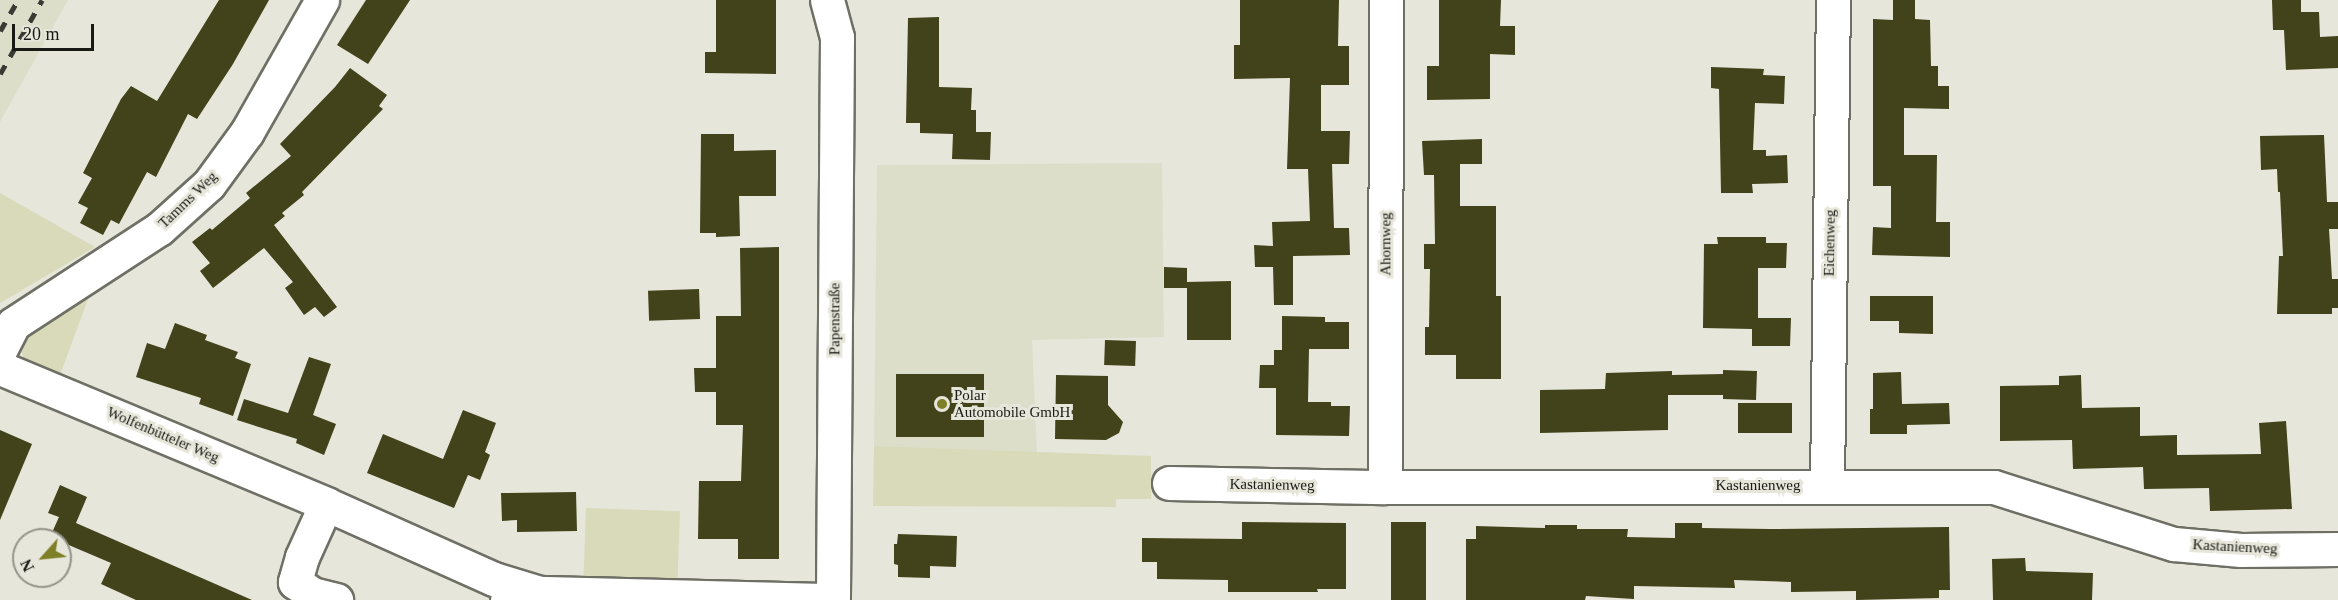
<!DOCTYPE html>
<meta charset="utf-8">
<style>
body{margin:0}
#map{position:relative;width:2338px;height:600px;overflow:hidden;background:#e6e6da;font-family:"Times New Roman",serif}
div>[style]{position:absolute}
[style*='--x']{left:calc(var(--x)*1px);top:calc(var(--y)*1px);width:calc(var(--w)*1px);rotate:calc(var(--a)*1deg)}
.built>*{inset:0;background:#dddeca}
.green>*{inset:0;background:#d9daba;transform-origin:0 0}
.building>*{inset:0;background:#42431a;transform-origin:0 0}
.roads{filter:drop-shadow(2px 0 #6f7065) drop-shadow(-2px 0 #6f7065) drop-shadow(0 2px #6f7065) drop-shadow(0 -2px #6f7065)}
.minor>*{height:33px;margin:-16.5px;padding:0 16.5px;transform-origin:16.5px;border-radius:16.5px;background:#fff}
.major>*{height:33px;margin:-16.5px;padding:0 16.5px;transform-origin:16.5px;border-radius:16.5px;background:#fff}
.rail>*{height:4.5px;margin-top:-2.25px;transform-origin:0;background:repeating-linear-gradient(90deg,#3b3b35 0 10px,transparent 0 20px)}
.dots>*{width:16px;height:16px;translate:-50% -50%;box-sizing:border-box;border:3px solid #e6e6da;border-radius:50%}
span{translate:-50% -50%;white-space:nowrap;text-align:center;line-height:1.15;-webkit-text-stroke:6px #e6e6da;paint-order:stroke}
.street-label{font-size:15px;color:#191915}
.poi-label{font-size:15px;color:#191915}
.left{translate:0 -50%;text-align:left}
.north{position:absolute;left:12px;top:528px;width:60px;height:60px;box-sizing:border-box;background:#e6e6da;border:2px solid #94948b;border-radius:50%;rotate:243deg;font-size:16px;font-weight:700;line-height:24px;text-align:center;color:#191915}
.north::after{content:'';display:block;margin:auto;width:21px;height:27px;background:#7f7f27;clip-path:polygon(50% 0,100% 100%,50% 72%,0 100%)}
.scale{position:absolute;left:12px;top:24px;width:82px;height:27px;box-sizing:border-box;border:3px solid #191915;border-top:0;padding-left:8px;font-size:18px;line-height:21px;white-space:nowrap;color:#191915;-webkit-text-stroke:4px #e6e6da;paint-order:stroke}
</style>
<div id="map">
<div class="built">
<div style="clip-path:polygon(0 0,68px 0,0 122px)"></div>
<div style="clip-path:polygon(1162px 163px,1164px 337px,1032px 340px,1037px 453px,874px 446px,877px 165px)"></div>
</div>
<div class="green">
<div style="clip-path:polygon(0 193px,95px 247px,0 303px)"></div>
<div style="clip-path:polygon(92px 288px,59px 378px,25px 362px,22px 353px,26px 335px)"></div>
<div style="clip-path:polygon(874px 446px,1151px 456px,1151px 499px,1116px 499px,1116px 507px,873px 506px)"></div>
<div style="left:586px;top:508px;width:94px;height:68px;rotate:2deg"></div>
</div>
<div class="building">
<div style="clip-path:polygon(219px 0,269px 0,233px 64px,197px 119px,188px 114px,156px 177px,147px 172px,119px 224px,111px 220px,103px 235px,80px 223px,88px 208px,78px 203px,92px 178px,83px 173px,121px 99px,131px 86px,157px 101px)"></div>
<div style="clip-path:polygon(366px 0,410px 0,368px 64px,337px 45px)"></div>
<div style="clip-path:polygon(716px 0,776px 0,776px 74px,705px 73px,705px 52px,716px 52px)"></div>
<div style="clip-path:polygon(1240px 0,1339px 0,1338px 46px,1349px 46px,1349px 85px,1321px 85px,1321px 131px,1350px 131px,1349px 164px,1332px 164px,1334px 228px,1349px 228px,1350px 255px,1293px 256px,1293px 305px,1274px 305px,1273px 267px,1255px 267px,1254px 245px,1273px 246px,1272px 222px,1310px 221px,1308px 169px,1287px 169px,1290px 78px,1234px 79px,1234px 45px,1240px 45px)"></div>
<div style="clip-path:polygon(1439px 0,1501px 0,1500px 26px,1515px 26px,1515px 55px,1490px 54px,1490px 99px,1427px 100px,1427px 66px,1439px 66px)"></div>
<div style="clip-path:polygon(1893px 0,1915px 0,1915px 19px,1930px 20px,1931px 66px,1938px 66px,1938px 86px,1949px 86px,1949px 109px,1904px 108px,1904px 155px,1937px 155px,1936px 222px,1950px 222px,1950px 257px,1872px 255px,1873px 227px,1891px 228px,1891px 186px,1873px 186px,1873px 19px,1893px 20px)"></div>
<div style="clip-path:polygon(2272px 0,2301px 0,2301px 12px,2319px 12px,2320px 37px,2338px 36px,2338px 68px,2286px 70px,2284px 30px,2273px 30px)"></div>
<div style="clip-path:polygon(939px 17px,939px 87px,972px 88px,971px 110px,976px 110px,976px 132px,991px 132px,990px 160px,952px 159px,953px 134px,920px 133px,920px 123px,906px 123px,908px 18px)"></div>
<div style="clip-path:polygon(1711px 67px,1764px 69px,1763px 75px,1785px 76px,1784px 104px,1755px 103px,1753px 150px,1766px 150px,1766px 156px,1787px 155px,1788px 183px,1752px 184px,1753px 193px,1721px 193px,1719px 89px,1711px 88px)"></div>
<div style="clip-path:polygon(350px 68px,387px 95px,379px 106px,383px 109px,302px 192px,304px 195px,282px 213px,285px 216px,274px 225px,337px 307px,324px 317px,315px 307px,304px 315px,285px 288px,293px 282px,264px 248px,213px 288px,200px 271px,210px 263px,192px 242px,210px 228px,212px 230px,250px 198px,246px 193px,291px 156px,280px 144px,335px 87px)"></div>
<div style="clip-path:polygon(701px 134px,734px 134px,734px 151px,776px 150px,776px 196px,739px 196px,740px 236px,716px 237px,716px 233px,700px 233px)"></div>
<div style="clip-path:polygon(2324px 135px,2327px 202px,2338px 202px,2338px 229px,2329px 229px,2332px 279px,2338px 279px,2338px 308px,2332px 308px,2332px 314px,2277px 314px,2279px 256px,2283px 256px,2280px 192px,2278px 192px,2277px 169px,2261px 170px,2260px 136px)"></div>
<div style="clip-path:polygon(1482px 139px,1482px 164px,1460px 164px,1460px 206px,1496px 206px,1496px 296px,1501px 296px,1501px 379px,1456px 379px,1456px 355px,1425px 355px,1425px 327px,1429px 327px,1430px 269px,1424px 269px,1424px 244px,1435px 244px,1434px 175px,1424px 175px,1422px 141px)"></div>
<div style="clip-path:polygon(1717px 237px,1766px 237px,1766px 243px,1787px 243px,1786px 268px,1758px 268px,1758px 318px,1791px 318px,1790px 346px,1752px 346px,1752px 329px,1703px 328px,1704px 244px,1718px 244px)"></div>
<div style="clip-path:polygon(779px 247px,779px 559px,738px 559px,738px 539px,698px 539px,699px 481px,741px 481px,743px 425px,716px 425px,716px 392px,695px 392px,694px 368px,716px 368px,716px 316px,741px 316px,740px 248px)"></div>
<div style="clip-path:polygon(1164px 267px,1187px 268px,1187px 282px,1231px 281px,1231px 340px,1187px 340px,1187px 288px,1164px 288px)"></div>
<div style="left:699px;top:289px;width:30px;height:51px;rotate:88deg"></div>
<div style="clip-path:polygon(1870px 296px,1933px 296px,1933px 334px,1899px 333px,1899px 321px,1870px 321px)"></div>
<div style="clip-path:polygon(1282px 316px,1325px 317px,1325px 322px,1349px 322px,1349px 349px,1309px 349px,1308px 402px,1331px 402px,1331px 406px,1350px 406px,1349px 436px,1276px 435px,1276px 388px,1259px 388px,1260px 365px,1274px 365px,1274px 350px,1282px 350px)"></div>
<div style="clip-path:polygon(175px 323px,207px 335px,205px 340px,238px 352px,235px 358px,251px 364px,233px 416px,199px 404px,201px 398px,136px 377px,147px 343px,165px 349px)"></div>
<div style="left:1105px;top:340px;width:31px;height:25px;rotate:2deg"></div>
<div style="clip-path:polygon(309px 357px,331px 364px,313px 415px,336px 424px,324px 455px,296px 443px,297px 439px,237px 420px,244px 399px,288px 413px)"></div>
<div style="clip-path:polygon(1723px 370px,1757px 371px,1756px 400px,1723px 399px,1723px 395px,1668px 395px,1668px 430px,1540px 433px,1540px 390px,1605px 389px,1606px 373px,1672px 371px,1672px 375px,1723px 374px)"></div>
<div style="clip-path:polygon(1901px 372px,1902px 404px,1949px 403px,1950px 424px,1907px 425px,1907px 434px,1870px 434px,1870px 409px,1873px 409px,1873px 373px)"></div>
<div style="left:984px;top:374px;width:63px;height:88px;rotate:90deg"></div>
<div style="clip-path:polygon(1056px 375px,1108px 376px,1108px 405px,1123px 422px,1119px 433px,1106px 440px,1055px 439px)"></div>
<div style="clip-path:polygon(2081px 375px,2082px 408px,2140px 407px,2140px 436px,2177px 435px,2177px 455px,2261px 454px,2259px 423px,2286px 421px,2292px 509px,2210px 511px,2209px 488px,2144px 489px,2143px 467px,2073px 469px,2072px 440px,2000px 441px,2000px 386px,2059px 385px,2059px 376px)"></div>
<div style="left:1738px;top:403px;width:54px;height:30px"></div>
<div style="clip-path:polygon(463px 410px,496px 423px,485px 452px,490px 455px,480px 480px,468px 475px,454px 508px,367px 473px,383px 434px,443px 459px)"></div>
<div style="clip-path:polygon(0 430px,32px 444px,0 520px)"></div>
<div style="clip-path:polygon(60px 485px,87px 497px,76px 523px,252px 600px,136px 600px,101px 584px,111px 563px,50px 537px,59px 517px,48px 513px)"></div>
<div style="clip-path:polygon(576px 492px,577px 531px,517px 532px,517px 520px,502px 521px,501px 493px)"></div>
<div style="clip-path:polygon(1242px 522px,1346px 523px,1346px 589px,1317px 589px,1318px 592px,1228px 592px,1228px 580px,1157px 579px,1157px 562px,1142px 562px,1142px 538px,1242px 539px)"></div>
<div style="left:1391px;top:522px;width:35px;height:78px"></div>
<div style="clip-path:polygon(1675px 523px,1702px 523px,1702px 528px,1769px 529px,1949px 527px,1950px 590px,1939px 590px,1939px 598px,1856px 600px,1856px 591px,1791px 592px,1791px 582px,1734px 580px,1735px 588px,1634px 586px,1634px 599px,1586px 596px,1585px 600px,1466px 600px,1466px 539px,1476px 539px,1476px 526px,1545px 528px,1545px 525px,1577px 525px,1577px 529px,1628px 529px,1627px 537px,1675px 538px)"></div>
<div style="clip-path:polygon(898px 534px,957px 536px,956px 567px,930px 566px,930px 578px,898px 577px,898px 565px,894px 564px,894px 544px,897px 544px)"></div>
<div style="clip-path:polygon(2025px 558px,2026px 571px,2093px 573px,2092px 600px,1993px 600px,1992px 559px)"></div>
</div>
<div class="roads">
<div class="minor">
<div style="--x:0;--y:350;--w:29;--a:-63"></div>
<div style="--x:13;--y:324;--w:174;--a:-33.1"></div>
<div style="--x:159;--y:229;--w:67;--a:-42"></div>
<div style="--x:209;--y:184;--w:64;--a:-53.8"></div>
<div style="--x:247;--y:132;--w:152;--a:-60.4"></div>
<div style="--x:0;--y:368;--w:353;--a:22.6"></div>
<div style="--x:326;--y:504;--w:58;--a:114.4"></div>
<div style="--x:302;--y:557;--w:26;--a:106"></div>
<div style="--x:295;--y:582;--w:21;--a:35"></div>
<div style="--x:312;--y:594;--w:25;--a:14"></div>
<div style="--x:1169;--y:483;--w:216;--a:1.1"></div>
<div style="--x:1385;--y:487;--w:609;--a:0"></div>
<div style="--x:1994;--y:487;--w:189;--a:17.6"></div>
<div style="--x:2174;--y:544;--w:67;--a:5.1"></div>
<div style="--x:2241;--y:550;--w:97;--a:-0.6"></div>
<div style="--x:1827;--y:486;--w:486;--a:-89.3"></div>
<div style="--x:1385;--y:487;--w:487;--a:-89.9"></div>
<div style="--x:326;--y:504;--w:184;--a:24.1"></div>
<div style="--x:494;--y:579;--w:48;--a:16.9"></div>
<div style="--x:507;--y:600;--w:36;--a:-11"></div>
<div style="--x:542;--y:593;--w:286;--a:1.4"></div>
</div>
<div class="major">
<div style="--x:827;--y:0;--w:38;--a:75"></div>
<div style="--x:837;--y:37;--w:563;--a:90.41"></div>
</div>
</div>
<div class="rail">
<div style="--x:0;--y:31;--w:36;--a:-60"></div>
<div style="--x:0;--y:74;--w:85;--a:-60.4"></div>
</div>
<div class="dots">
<div style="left:942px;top:404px;background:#7f7f27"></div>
</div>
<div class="street-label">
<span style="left:188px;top:200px;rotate:-44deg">Tamms Weg</span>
<span style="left:1830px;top:243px;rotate:-89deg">Eichenweg</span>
<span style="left:1386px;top:244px;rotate:-90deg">Ahornweg</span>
<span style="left:835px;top:319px;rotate:-90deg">Papenstraße</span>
<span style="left:163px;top:435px;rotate:23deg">Wolfenbütteler Weg</span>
<span style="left:1272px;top:485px;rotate:1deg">Kastanienweg</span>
<span style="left:1758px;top:486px">Kastanienweg</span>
<span style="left:2235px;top:547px;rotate:3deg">Kastanienweg</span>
</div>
<div class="poi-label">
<span class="left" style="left:954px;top:404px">Polar<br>Automobile GmbH</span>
</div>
<div class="north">N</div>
<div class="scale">20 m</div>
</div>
